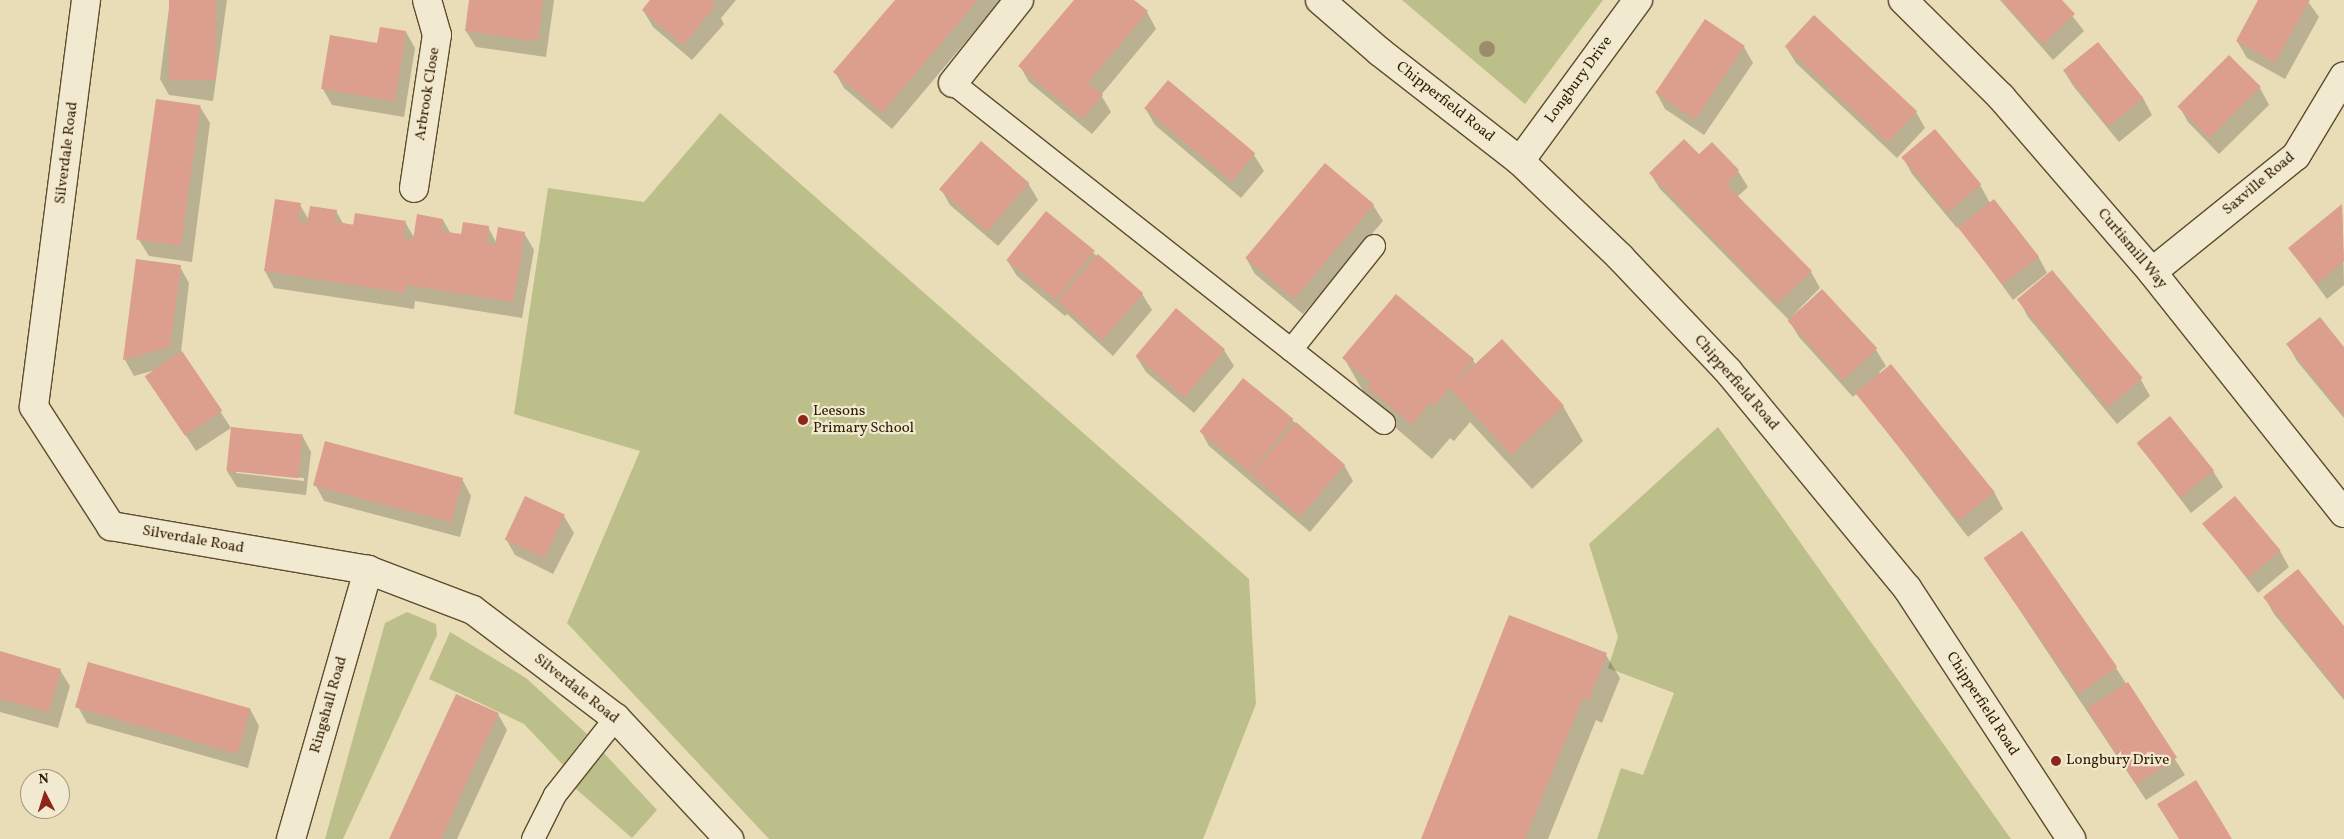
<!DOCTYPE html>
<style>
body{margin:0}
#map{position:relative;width:2344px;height:839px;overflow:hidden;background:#e9ddb7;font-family:Vollkorn,serif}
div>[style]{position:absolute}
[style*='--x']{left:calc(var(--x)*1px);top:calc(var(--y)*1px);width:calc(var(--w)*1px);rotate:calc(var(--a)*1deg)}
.green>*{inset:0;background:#bcbf8a}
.shadow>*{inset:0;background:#0003}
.building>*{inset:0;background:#dc9f8d;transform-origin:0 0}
.roads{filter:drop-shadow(1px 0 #5e4c2e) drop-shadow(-1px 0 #5e4c2e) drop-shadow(0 1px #5e4c2e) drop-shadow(0 -1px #5e4c2e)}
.lane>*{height:22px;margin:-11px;padding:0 11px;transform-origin:11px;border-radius:11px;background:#f1e9d0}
.street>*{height:28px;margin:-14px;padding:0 14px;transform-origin:14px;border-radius:14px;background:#f1e9d0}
.secondary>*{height:28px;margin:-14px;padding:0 14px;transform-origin:14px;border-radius:14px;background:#f1e9d0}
.trees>*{width:16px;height:16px;margin:-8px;border-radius:50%;background:#9a8e69}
.dots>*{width:14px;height:14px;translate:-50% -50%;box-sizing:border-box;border:2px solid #f1e9d0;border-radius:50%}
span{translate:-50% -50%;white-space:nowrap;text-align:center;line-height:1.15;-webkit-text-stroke:4.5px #f1e9d0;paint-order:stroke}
.street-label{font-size:15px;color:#301c00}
.poi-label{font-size:15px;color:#301c00}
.left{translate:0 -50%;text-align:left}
.north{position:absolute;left:20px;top:769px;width:50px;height:50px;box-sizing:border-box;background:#f1e9d0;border:1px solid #a4977d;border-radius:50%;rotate:355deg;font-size:14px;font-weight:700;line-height:20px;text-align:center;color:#301c00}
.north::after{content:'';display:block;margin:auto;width:18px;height:22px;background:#8f2418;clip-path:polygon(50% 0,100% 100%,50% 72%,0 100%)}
</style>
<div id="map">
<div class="green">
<div style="clip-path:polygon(1402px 0,1603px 0,1525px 104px)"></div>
<div style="clip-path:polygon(720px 113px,1249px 579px,1256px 704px,1203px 839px,769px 839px,567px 623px,640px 451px,514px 414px,548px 188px,644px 202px)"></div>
<div style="clip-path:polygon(1718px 427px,2011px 839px,1597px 839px,1621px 768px,1643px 775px,1674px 693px,1608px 668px,1618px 637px,1589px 544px)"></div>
<div style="clip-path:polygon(407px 612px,436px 624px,437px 635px,343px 839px,325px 839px,385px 623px)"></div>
<div style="clip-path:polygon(450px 632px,526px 678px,587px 734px,563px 765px,524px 724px,429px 679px)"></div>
<div style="clip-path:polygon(603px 752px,657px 810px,632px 838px,575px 788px)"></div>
</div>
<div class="shadow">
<div style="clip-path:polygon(170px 0,227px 0,213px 101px,169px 95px,160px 79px)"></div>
<div style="clip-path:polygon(471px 0,554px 0,546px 57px,476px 47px,466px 31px)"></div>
<div style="clip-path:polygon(652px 0,736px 0,721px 18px,724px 24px,692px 60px,653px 27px,643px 10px)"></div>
<div style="clip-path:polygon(896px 0,1001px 0,892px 129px,844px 88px,835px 72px)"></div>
<div style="clip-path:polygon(1075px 0,1132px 0,1147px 12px,1156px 29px,1101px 95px,1111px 112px,1092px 134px,1029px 82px,1020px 66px)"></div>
<div style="clip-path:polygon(2000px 0,2060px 0,2084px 31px,2053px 60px)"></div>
<div style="clip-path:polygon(2260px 0,2307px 0,2319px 17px,2285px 79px,2247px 58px,2237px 41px)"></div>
<div style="clip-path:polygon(406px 32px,415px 48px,404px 117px,332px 105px,323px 89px,378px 45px)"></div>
<div style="clip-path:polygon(1744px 47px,1753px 63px,1704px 135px,1665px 109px,1656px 92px)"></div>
<div style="clip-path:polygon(1786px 47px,1916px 112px,1925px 128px,1897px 158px,1796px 63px)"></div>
<div style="clip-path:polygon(2064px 71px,2143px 98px,2152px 115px,2119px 142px,2074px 87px)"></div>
<div style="clip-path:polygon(2260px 88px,2269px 105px,2219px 154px,2188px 122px,2179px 106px)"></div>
<div style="clip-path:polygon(200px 107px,210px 123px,192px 262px,149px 256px,139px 240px)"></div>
<div style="clip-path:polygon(1145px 108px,1254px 155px,1264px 171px,1241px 198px,1155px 125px)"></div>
<div style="clip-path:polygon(1935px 131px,1980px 185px,1990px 203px,2038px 256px,2047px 273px,2013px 300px,1959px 226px,1957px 228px,1912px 174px,1903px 157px)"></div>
<div style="clip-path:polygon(1699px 156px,1738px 171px,1748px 187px,1737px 197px,1811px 272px,1820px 288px,1793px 315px,1822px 291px,1876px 350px,1886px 366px,1879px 372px,1994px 492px,2003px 509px,1968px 537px,1857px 393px,1853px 397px,1799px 337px,1788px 319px,1660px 189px,1650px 173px)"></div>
<div style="clip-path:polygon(1028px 183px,1038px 200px,998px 246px,950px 205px,941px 189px)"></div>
<div style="clip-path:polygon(300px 205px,309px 220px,336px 211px,344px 225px,405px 222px,415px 239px,443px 220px,451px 234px,462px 236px,488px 227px,496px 242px,524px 233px,534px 250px,522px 318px,415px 301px,414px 309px,274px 288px,265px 271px)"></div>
<div style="clip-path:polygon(1373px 205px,1383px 221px,1303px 314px,1255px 274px,1246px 258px)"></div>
<div style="clip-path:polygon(2342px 205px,2344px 285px,2327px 299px,2290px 249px)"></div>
<div style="clip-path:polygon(1046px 213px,1142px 294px,1152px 310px,1113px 356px,1067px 314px,1065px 316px,1017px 276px,1007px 260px)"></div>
<div style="clip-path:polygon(137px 261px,180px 267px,189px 283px,181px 352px,231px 428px,196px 451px,147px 376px,155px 370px,134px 376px,125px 360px)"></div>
<div style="clip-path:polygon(2052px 272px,2141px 380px,2150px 396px,2117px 424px,2028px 317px,2019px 300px)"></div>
<div style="clip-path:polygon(1502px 341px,1563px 406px,1583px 441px,1532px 489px,1470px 422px,1454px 441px,1450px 438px,1432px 459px,1389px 422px,1364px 393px,1344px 358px,1473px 360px,1476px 365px)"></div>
<div style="clip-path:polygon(2288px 345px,2344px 349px,2344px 418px,2297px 361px)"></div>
<div style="clip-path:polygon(1224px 350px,1234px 366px,1194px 413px,1146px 372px,1136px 356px)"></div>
<div style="clip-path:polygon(1292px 420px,1344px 465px,1353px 481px,1310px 532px,1209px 446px,1200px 430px)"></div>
<div style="clip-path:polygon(evenodd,302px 435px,311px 452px,306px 495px,237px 487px,227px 471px,302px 435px,236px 471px,304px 478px,304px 481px,236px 473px,236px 471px)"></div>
<div style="clip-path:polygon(2138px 444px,2213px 471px,2223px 487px,2191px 513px)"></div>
<div style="clip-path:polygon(462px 479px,471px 496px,460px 537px,324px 501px,315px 484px)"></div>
<div style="clip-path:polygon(564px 516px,574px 533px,553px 574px,515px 555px,506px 539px)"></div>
<div style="clip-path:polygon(2204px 523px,2280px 551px,2289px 567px,2258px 593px)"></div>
<div style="clip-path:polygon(1985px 558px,2116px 668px,2185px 775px,2146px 800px)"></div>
<div style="clip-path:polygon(2265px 598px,2344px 628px,2344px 700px,2274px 614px)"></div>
<div style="clip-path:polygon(0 653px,60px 670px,70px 686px,58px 728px,0 712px)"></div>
<div style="clip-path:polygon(1606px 655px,1620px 678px,1602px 723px,1596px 720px,1548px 839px,1423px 839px)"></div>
<div style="clip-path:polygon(78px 707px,250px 709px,259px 726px,248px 768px,87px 723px)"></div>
<div style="clip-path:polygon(498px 714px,507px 730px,457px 839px,391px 839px)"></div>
</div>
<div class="building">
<div style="left:169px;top:0;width:47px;height:80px"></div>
<div style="clip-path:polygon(469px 0,543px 0,538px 41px,465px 31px)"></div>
<div style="clip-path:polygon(650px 0,713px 0,711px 3px,715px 6px,683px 45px,642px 10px)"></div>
<div style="clip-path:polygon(895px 0,978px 0,882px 113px,833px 72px)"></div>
<div style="clip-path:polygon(1074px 0,1134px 0,1148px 11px,1088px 83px,1103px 95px,1082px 119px,1018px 66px)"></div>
<div style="clip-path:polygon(2001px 0,2062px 0,2075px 14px,2043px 44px)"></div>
<div style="clip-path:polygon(2258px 0,2310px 0,2275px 63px,2236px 41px)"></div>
<div style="left:1814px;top:15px;width:141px;height:43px;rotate:43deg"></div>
<div style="left:1705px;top:19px;width:48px;height:89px;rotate:34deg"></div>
<div style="clip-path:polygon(380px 27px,406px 31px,395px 101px,321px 89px,330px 35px,377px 43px)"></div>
<div style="left:2098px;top:42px;width:72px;height:45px;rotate:51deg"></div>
<div style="left:2229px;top:55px;width:45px;height:73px;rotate:45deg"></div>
<div style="left:1168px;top:80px;width:114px;height:37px;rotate:40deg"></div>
<div style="left:156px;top:99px;width:45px;height:142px;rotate:8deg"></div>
<div style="left:1935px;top:129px;width:72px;height:44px;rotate:50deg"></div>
<div style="clip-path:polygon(1684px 139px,1699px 154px,1712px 142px,1739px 170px,1726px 184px,1812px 271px,1777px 304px,1649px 173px)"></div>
<div style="left:981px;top:141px;width:64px;height:64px;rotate:41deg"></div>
<div style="left:1325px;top:163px;width:64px;height:124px;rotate:40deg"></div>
<div style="clip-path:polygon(275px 199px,301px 203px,298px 222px,307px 223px,310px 206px,337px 210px,334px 222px,344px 223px,353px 225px,355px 213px,406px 221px,403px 238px,413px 240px,417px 214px,443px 219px,441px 231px,461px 234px,463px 222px,489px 226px,486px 243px,495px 245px,498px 227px,525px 232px,513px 302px,406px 285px,405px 293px,264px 271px)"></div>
<div style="left:1994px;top:199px;width:73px;height:46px;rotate:52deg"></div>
<div style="clip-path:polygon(2342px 204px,2344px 261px,2317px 284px,2288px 248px)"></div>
<div style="left:1046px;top:211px;width:63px;height:63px;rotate:39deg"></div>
<div style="left:1098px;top:254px;width:60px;height:62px;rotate:41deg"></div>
<div style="clip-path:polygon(136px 259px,181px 265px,170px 347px,123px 360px)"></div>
<div style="left:2052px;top:270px;width:141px;height:46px;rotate:50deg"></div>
<div style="left:1822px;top:289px;width:81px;height:47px;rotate:47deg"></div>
<div style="clip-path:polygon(1396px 294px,1474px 359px,1434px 406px,1430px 403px,1412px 425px,1367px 387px,1371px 383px,1342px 358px)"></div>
<div style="left:1176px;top:308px;width:64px;height:63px;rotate:40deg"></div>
<div style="clip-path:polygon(2320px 317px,2344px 347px,2344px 415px,2286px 344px)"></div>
<div style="left:1502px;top:339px;width:91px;height:72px;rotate:47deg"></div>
<div style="left:182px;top:351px;width:72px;height:45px;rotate:56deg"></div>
<div style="left:1891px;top:364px;width:165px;height:46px;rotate:51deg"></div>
<div style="left:1243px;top:378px;width:65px;height:69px;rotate:39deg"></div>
<div style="left:2170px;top:416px;width:70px;height:43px;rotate:51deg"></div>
<div style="left:1296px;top:422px;width:65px;height:69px;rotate:41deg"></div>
<div style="left:231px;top:427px;width:72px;height:44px;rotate:6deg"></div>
<div style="left:325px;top:441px;width:143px;height:46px;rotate:15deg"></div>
<div style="left:525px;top:496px;width:44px;height:48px;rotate:25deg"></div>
<div style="left:2235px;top:496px;width:71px;height:43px;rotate:50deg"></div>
<div style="left:2022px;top:531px;width:166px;height:47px;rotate:55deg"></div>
<div style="clip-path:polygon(2298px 569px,2344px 626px,2344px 697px,2263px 597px)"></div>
<div style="clip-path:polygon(1509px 615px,1607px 653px,1589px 700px,1583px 698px,1525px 839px,1421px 839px)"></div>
<div style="clip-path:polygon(0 651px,61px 669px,49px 712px,0 699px)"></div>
<div style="left:88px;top:662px;width:169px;height:47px;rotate:16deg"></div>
<div style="left:2128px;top:682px;width:90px;height:49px;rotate:57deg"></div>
<div style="clip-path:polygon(456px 694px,499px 713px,469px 777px,441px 839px,389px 839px)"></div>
<div style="clip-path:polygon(2196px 780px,2217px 814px,2232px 839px,2179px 839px,2157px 804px)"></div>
</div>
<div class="roads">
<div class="lane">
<div style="--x:953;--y:83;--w:549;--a:38.27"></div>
<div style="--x:1291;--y:350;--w:133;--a:-51.4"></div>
<div style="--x:533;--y:839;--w:49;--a:-63.4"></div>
<div style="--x:555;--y:795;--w:98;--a:-51.6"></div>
</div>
<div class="street">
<div style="--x:86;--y:0;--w:410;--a:97.3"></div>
<div style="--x:34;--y:407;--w:142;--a:57.1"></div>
<div style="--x:111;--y:526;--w:261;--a:9.7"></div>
<div style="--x:368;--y:570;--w:112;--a:20.9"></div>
<div style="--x:473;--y:610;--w:179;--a:37.1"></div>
<div style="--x:616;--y:718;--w:166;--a:47"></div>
<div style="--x:1903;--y:0;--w:138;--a:44.7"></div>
<div style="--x:2001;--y:97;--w:231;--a:49.2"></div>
<div style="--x:2152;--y:272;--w:308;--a:51.5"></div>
<div style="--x:953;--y:83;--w:106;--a:-51.5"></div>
<div style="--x:1520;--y:161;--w:200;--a:-53.8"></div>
<div style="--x:414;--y:188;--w:155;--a:-81.5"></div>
<div style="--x:437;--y:35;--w:36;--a:-106"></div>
<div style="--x:2152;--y:272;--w:185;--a:-38.9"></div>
<div style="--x:2296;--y:156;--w:93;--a:-59"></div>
<div style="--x:291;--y:839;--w:280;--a:-74"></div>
</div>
<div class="secondary">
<div style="--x:1320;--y:0;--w:79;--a:40.9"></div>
<div style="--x:1380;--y:52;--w:177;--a:37.9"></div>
<div style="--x:1520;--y:161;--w:139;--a:43.8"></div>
<div style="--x:1620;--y:257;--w:157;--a:46.5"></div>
<div style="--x:1728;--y:371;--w:281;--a:50.5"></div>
<div style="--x:1907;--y:588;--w:300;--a:56.8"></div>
</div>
</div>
<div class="trees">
<div style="left:1487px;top:49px"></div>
</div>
<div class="dots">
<div style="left:803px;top:420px;background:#8f2418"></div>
<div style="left:2056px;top:761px;background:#8f2418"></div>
</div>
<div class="street-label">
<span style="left:1579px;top:80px;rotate:-54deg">Longbury Drive</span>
<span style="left:428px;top:94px;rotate:-81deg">Arbrook Close</span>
<span style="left:1445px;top:102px;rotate:38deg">Chipperfield Road</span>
<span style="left:67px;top:153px;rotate:-83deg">Silverdale Road</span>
<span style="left:2259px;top:184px;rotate:-40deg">Saxville Road</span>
<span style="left:2132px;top:249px;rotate:50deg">Curtismill Way</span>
<span style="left:1736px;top:383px;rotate:49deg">Chipperfield Road</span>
<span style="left:193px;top:540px;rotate:10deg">Silverdale Road</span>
<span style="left:576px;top:689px;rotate:38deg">Silverdale Road</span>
<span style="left:1982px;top:704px;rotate:57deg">Chipperfield Road</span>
<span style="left:329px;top:705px;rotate:-74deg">Ringshall Road</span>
</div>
<div class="poi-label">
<span class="left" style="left:813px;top:420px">Leesons<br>Primary School</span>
<span class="left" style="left:2066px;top:761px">Longbury Drive</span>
</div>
<div class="north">N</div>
</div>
